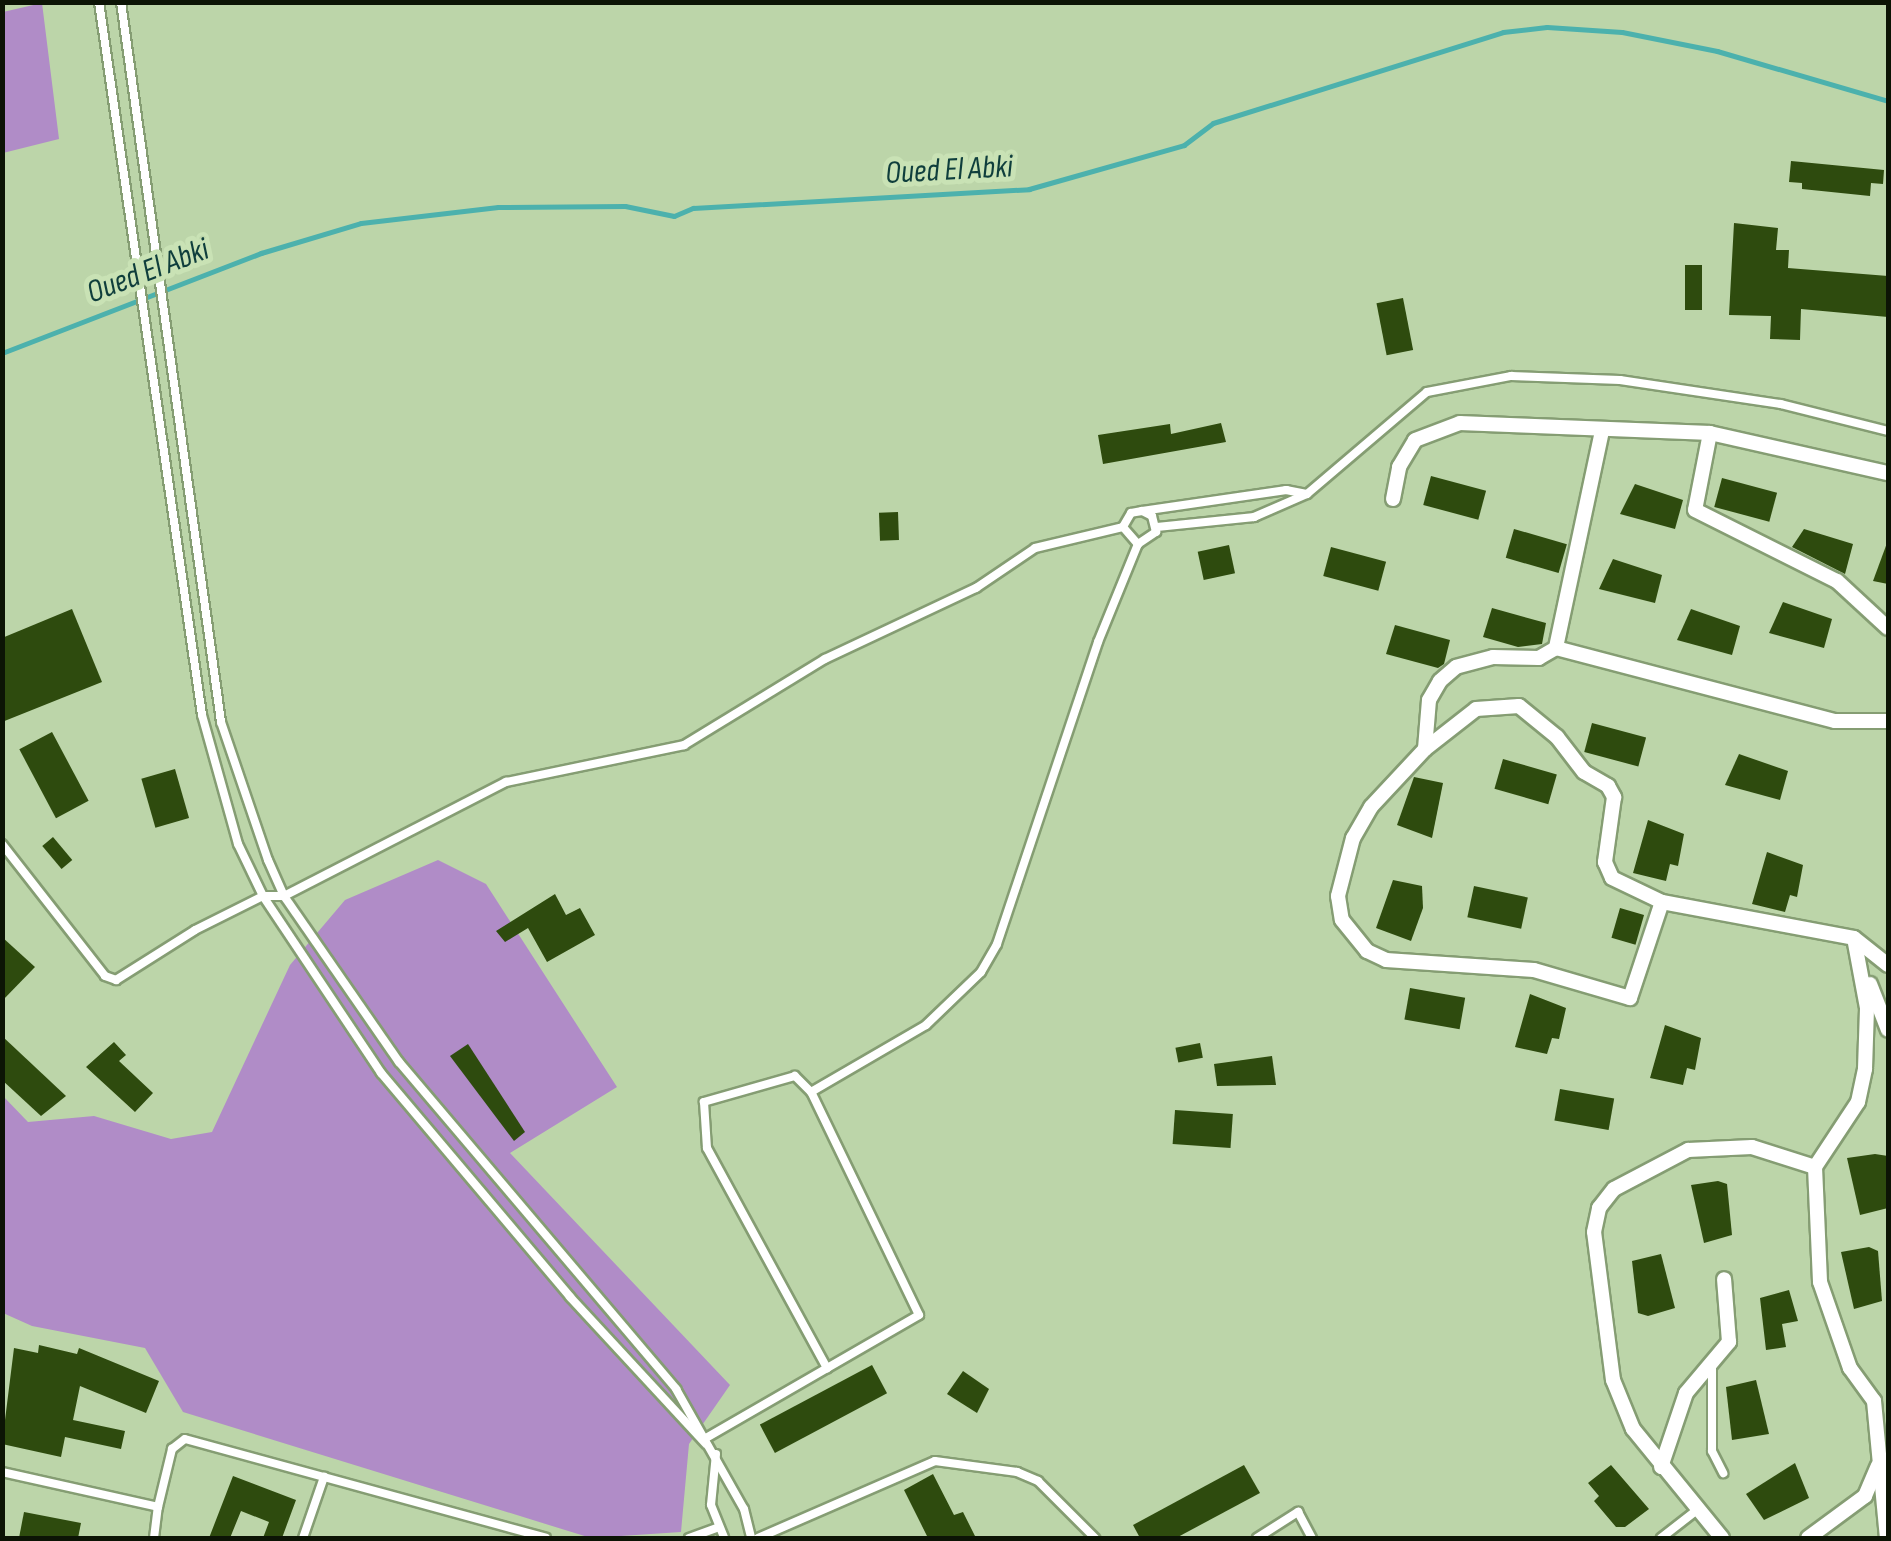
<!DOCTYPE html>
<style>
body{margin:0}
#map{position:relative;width:1891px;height:1541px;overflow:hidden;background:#bcd5a9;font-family:"Sofia Sans Condensed",sans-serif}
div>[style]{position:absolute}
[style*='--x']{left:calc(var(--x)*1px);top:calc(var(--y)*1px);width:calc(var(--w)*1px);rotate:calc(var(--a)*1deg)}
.forest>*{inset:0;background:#b08cc7}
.stream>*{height:5px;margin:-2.5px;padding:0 2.5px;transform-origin:2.5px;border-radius:2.5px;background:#4cb1ad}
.building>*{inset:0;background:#2e4b0e;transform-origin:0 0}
.roads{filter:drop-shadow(2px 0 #859d73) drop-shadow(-2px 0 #859d73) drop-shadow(0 2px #859d73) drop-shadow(0 -2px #859d73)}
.service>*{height:8px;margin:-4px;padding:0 4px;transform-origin:4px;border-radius:4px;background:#fff}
.minor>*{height:14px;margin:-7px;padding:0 7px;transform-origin:7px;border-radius:7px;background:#fff}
span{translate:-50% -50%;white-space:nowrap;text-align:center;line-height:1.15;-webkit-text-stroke:10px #c9e2b5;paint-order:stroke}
.water-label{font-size:32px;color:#0f3e3c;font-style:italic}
.frame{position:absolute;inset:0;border:5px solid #0c1405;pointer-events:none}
</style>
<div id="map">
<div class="forest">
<div style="clip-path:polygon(42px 3px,59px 139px,3px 153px,3px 12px)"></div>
<div style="clip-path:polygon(438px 860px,486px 884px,617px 1087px,510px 1153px,730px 1385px,689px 1444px,681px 1532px,591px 1538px,183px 1412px,145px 1348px,32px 1326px,3px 1313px,2px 1095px,28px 1122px,94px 1116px,171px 1139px,212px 1132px,290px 965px,345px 900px)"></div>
</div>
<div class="stream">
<div style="--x:2;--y:353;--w:278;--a:-21.1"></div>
<div style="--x:261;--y:253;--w:104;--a:-16.7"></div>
<div style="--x:361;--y:223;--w:138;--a:-6.7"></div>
<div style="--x:498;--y:207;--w:127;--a:-0.5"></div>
<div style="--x:625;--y:206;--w:50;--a:11.5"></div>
<div style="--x:674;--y:216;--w:21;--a:-23"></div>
<div style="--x:693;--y:208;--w:337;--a:-3.2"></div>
<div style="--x:1029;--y:189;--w:161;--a:-15.8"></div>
<div style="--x:1184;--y:145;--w:36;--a:-37"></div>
<div style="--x:1213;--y:123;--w:304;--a:-17.4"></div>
<div style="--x:1503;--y:32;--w:44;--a:-6.5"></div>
<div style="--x:1547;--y:27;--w:75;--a:3.8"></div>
<div style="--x:1622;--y:32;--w:97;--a:11.3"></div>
<div style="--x:1717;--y:51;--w:178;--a:16.3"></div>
</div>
<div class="building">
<div style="clip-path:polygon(1791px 161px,1884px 170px,1883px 184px,1871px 183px,1870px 196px,1802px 189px,1802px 183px,1789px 182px)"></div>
<div style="clip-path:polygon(1734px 223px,1778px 228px,1776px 250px,1789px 250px,1788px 268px,1888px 276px,1888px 317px,1801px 309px,1800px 340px,1770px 339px,1771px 316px,1729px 315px)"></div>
<div style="left:1702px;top:265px;width:45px;height:17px;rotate:90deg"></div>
<div style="left:1403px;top:298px;width:53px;height:27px;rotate:79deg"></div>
<div style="clip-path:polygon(1221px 423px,1226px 442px,1103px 464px,1098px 435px,1170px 424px,1171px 434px)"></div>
<div style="left:1431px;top:476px;width:57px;height:30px;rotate:15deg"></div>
<div style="left:1722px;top:478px;width:57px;height:30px;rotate:15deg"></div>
<div style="clip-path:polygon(1635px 484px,1683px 500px,1675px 529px,1620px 514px)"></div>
<div style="left:898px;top:512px;width:28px;height:19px;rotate:88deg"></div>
<div style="left:1514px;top:529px;width:55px;height:30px;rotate:16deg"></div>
<div style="clip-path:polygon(1804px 529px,1853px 544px,1845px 574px,1792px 547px)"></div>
<div style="clip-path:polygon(1887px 543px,1888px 543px,1888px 584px,1873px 581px)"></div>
<div style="left:1229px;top:545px;width:29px;height:32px;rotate:78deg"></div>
<div style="left:1331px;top:547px;width:57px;height:30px;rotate:15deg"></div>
<div style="clip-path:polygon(1613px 559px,1662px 575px,1655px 603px,1599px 589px)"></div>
<div style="clip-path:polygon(1783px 602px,1832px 619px,1824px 648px,1769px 633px)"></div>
<div style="clip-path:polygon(1492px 608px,1546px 623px,1542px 644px,1518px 647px,1483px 637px)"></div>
<div style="clip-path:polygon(72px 609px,102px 682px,2px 722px,2px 638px)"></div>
<div style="clip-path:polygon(1691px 609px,1740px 626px,1732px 655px,1677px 640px)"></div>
<div style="clip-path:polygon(1395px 625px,1450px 640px,1444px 664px,1438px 668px,1386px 654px)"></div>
<div style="left:1592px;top:723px;width:56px;height:30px;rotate:15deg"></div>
<div style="left:52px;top:732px;width:78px;height:37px;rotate:62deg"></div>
<div style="clip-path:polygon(1739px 754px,1788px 771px,1780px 800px,1725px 785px)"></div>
<div style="left:1503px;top:759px;width:56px;height:31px;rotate:16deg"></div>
<div style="left:175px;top:769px;width:51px;height:35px;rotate:74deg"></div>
<div style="clip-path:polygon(1414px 777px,1443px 783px,1432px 838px,1397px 825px)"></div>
<div style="clip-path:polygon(1648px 820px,1684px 834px,1678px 866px,1670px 864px,1666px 881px,1633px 873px)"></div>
<div style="left:53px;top:837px;width:30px;height:14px;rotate:50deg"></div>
<div style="clip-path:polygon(1767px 852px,1803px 865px,1797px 897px,1790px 895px,1785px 912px,1752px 904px)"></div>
<div style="clip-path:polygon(1393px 880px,1422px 886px,1423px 908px,1411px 941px,1376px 928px)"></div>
<div style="left:1474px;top:886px;width:55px;height:32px;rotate:12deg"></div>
<div style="clip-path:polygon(555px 894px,566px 915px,580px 908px,595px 935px,547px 962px,528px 928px,505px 942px,496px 931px)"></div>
<div style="left:1620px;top:908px;width:25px;height:31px;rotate:16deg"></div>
<div style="clip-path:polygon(2px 937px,35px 967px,2px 1001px)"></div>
<div style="left:1410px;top:988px;width:56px;height:32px;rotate:10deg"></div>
<div style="clip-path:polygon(1530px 994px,1566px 1008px,1559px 1039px,1552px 1038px,1547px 1054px,1515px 1047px)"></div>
<div style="clip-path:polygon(1665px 1025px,1701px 1038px,1695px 1070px,1687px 1068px,1683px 1085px,1650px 1078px)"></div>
<div style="clip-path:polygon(2px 1036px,66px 1096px,41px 1116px,2px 1080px)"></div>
<div style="clip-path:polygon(114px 1042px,126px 1055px,119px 1061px,153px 1093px,135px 1112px,86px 1067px)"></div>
<div style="left:1200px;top:1043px;width:15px;height:25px;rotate:79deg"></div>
<div style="clip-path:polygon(468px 1044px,525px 1132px,514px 1141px,450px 1056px)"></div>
<div style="clip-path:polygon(1272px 1056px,1276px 1085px,1217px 1086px,1214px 1064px)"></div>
<div style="left:1560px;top:1089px;width:55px;height:32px;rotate:10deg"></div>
<div style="left:1175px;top:1110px;width:58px;height:34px;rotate:4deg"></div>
<div style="clip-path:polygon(1875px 1154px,1888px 1156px,1888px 1208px,1860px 1215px,1847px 1158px)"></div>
<div style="clip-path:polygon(1718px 1181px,1727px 1184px,1732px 1235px,1704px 1243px,1691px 1185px)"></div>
<div style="clip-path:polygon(1869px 1247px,1878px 1251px,1882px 1301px,1854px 1309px,1841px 1252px)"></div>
<div style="clip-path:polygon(1661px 1254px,1675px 1308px,1648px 1316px,1638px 1313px,1632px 1261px)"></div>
<div style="clip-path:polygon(1789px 1290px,1798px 1321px,1782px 1324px,1786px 1347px,1766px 1350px,1760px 1298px)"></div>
<div style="clip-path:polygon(39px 1345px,77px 1354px,79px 1348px,159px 1381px,146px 1413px,80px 1386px,73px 1420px,125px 1431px,121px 1449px,65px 1437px,61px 1457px,2px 1444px,14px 1348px,38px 1353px)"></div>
<div style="left:872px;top:1365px;width:32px;height:127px;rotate:62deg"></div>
<div style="clip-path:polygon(963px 1371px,989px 1389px,977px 1413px,947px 1394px)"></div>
<div style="clip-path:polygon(1756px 1380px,1769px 1434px,1732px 1440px,1726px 1387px)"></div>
<div style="clip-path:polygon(1795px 1463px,1809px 1498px,1764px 1520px,1746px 1494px)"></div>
<div style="clip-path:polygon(1244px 1465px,1260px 1493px,1176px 1538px,1140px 1538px,1133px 1525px)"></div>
<div style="clip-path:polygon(1611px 1465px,1649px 1509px,1625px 1527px,1616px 1527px,1594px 1501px,1599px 1496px,1588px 1483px)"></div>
<div style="clip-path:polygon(933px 1474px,954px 1515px,963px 1512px,976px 1538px,928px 1538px,904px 1490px)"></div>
<div style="clip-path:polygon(233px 1476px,296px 1500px,282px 1538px,263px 1538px,269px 1522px,241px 1511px,230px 1538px,209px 1538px)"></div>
<div style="clip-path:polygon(24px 1512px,81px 1523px,78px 1538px,19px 1538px)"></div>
</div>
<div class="roads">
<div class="service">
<div style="--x:99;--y:2;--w:720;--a:81.78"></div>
<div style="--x:202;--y:715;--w:134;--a:74.4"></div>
<div style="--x:238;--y:844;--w:58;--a:64.3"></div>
<div style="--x:263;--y:896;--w:213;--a:56.3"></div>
<div style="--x:381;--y:1073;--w:293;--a:49.8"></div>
<div style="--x:570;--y:1297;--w:200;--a:47.2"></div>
<div style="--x:121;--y:2;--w:727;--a:82.09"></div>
<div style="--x:221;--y:722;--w:146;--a:71.2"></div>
<div style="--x:268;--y:860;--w:39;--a:66"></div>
<div style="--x:284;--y:896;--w:202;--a:55.3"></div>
<div style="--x:399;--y:1062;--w:429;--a:49.7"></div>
<div style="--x:676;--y:1389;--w:138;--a:60.5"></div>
<div style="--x:744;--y:1509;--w:30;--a:76"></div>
<div style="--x:1142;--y:511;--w:146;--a:-8.3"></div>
<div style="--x:1286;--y:490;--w:21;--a:11"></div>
<div style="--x:1307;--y:494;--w:157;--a:-40.4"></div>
<div style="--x:1427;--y:392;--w:86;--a:-10.8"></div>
<div style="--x:1511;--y:376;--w:109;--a:2.1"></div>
<div style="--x:1620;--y:380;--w:163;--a:8.5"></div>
<div style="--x:1781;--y:404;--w:110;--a:14.2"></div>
<div style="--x:1157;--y:527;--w:98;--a:-5.9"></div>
<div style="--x:1254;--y:517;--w:58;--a:-23.5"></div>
<div style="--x:2;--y:844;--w:167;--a:52"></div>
<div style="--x:105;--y:976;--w:12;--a:20"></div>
<div style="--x:116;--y:980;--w:93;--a:-32.3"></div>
<div style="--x:195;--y:930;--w:76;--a:-26.6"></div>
<div style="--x:263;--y:896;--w:21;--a:0"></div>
<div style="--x:284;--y:896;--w:250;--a:-27.2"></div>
<div style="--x:506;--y:782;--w:182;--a:-11.7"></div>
<div style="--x:684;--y:745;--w:165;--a:-31.4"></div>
<div style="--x:825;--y:659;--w:167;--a:-25.2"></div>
<div style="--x:976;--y:588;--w:71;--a:-34.1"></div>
<div style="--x:1035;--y:548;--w:90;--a:-13.4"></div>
<div style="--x:811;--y:1092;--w:133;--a:-30.2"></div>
<div style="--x:926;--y:1025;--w:76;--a:-43.9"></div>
<div style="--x:981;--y:972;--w:32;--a:-60"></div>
<div style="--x:997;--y:944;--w:318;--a:-71.5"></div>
<div style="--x:1098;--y:642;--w:106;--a:-67.8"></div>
<div style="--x:1138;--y:544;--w:22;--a:-34"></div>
<div style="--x:1156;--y:532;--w:16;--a:-104"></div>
<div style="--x:1152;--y:516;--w:11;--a:-153"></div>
<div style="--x:1142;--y:511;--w:11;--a:170"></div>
<div style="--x:1131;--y:513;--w:16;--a:120"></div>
<div style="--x:1123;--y:527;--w:23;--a:49"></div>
<div style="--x:1712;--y:1366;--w:85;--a:90"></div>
<div style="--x:1712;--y:1451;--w:25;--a:63"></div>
<div style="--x:706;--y:1438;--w:246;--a:-30"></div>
<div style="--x:919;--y:1315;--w:248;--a:-115.8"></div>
<div style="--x:811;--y:1092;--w:23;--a:-135"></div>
<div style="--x:795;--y:1076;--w:95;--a:164.1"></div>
<div style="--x:704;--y:1102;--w:46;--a:86.3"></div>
<div style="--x:707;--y:1148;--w:251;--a:61.4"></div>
<div style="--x:716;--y:1454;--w:51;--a:95.6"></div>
<div style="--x:711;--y:1505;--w:35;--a:68"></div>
<div style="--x:2;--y:1472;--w:160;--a:12.6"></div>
<div style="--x:158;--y:1507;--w:60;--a:-76.4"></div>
<div style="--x:172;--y:1449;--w:16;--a:-38"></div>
<div style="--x:185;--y:1439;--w:374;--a:15.3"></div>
<div style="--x:154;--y:1538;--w:31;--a:-83"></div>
<div style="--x:303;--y:1538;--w:65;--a:-71"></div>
<div style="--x:689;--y:1538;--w:30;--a:-20"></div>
<div style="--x:758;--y:1538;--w:193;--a:-23.5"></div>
<div style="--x:935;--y:1461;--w:83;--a:7.6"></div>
<div style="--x:1017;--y:1472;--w:23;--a:23"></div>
<div style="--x:1038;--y:1481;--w:81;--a:45"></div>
<div style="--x:1257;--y:1538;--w:49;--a:-32.4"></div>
<div style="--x:1298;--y:1512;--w:30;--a:62"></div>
<div style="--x:1661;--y:1538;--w:46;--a:-37.9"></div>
</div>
<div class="minor">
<div style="--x:1602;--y:431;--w:222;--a:102"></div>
<div style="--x:1556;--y:648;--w:288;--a:14.7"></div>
<div style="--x:1835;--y:721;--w:53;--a:0"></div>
<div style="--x:1710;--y:433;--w:78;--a:101"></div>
<div style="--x:1695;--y:510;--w:159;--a:26.6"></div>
<div style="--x:1837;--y:581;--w:69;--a:42.7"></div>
<div style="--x:1393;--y:499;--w:33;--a:-79"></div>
<div style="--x:1399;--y:467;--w:31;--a:-59"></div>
<div style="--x:1415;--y:440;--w:48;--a:-20.7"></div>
<div style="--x:1460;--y:423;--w:250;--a:2.3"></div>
<div style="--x:1710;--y:433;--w:182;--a:12.7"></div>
<div style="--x:1556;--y:648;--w:20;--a:150"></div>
<div style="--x:1539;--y:658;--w:46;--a:-178.8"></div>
<div style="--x:1493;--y:657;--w:38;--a:165"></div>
<div style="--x:1456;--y:667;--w:21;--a:139"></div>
<div style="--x:1440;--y:681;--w:22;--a:120"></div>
<div style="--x:1429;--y:700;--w:49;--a:94.7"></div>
<div style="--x:1425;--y:749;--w:79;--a:133"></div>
<div style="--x:1371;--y:807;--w:36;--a:120"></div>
<div style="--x:1353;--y:838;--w:60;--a:104.5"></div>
<div style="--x:1338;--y:896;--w:24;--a:81"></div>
<div style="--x:1342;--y:920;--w:40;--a:51"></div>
<div style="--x:1367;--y:951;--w:21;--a:25"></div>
<div style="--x:1386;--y:960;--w:148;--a:3.9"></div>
<div style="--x:1534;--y:970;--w:100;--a:16.3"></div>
<div style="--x:1630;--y:998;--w:101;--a:-71.6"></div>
<div style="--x:1425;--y:749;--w:65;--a:-38.1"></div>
<div style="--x:1476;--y:709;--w:43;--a:-4"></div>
<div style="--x:1519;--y:706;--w:49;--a:39.2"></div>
<div style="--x:1557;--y:737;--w:44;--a:52.4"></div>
<div style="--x:1584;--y:772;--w:28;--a:30"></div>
<div style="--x:1608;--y:786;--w:13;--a:61"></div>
<div style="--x:1614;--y:797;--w:66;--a:97.9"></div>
<div style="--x:1605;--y:862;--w:17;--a:66"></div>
<div style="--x:1612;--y:878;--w:55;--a:25.6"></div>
<div style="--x:1662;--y:902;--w:195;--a:10.6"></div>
<div style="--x:1870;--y:984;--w:49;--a:68.6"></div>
<div style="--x:1815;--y:1167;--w:115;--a:87.5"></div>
<div style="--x:1820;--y:1282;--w:91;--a:70.8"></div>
<div style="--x:1850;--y:1368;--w:41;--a:54"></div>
<div style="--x:1874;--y:1401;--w:138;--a:84.6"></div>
<div style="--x:1661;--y:1467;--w:78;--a:-71.3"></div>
<div style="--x:1686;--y:1393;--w:67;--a:-49.9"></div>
<div style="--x:1729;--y:1342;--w:63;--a:-94.5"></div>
<div style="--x:1722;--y:1538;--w:141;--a:-129.2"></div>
<div style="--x:1633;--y:1429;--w:53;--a:-112.2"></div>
<div style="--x:1613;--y:1380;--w:149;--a:-97.3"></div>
<div style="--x:1594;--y:1232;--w:25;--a:-78"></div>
<div style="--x:1599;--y:1208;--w:24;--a:-52"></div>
<div style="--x:1614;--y:1189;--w:84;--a:-27.8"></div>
<div style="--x:1688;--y:1150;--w:64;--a:-2.7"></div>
<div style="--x:1752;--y:1147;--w:66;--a:17.6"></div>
<div style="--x:1815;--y:1167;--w:78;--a:-56.5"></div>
<div style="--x:1858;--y:1102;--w:34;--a:-78"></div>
<div style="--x:1865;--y:1069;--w:61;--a:-88.1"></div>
<div style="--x:1867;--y:1008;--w:71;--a:-100.5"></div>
<div style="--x:1854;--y:938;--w:43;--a:38.5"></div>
<div style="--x:1808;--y:1538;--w:71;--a:-36.4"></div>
<div style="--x:1865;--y:1496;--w:33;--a:-67"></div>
</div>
</div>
<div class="water-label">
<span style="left:949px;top:171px;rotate:-3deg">Oued El Abki</span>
<span style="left:148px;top:272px;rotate:-21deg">Oued El Abki</span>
</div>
<div class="frame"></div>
</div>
